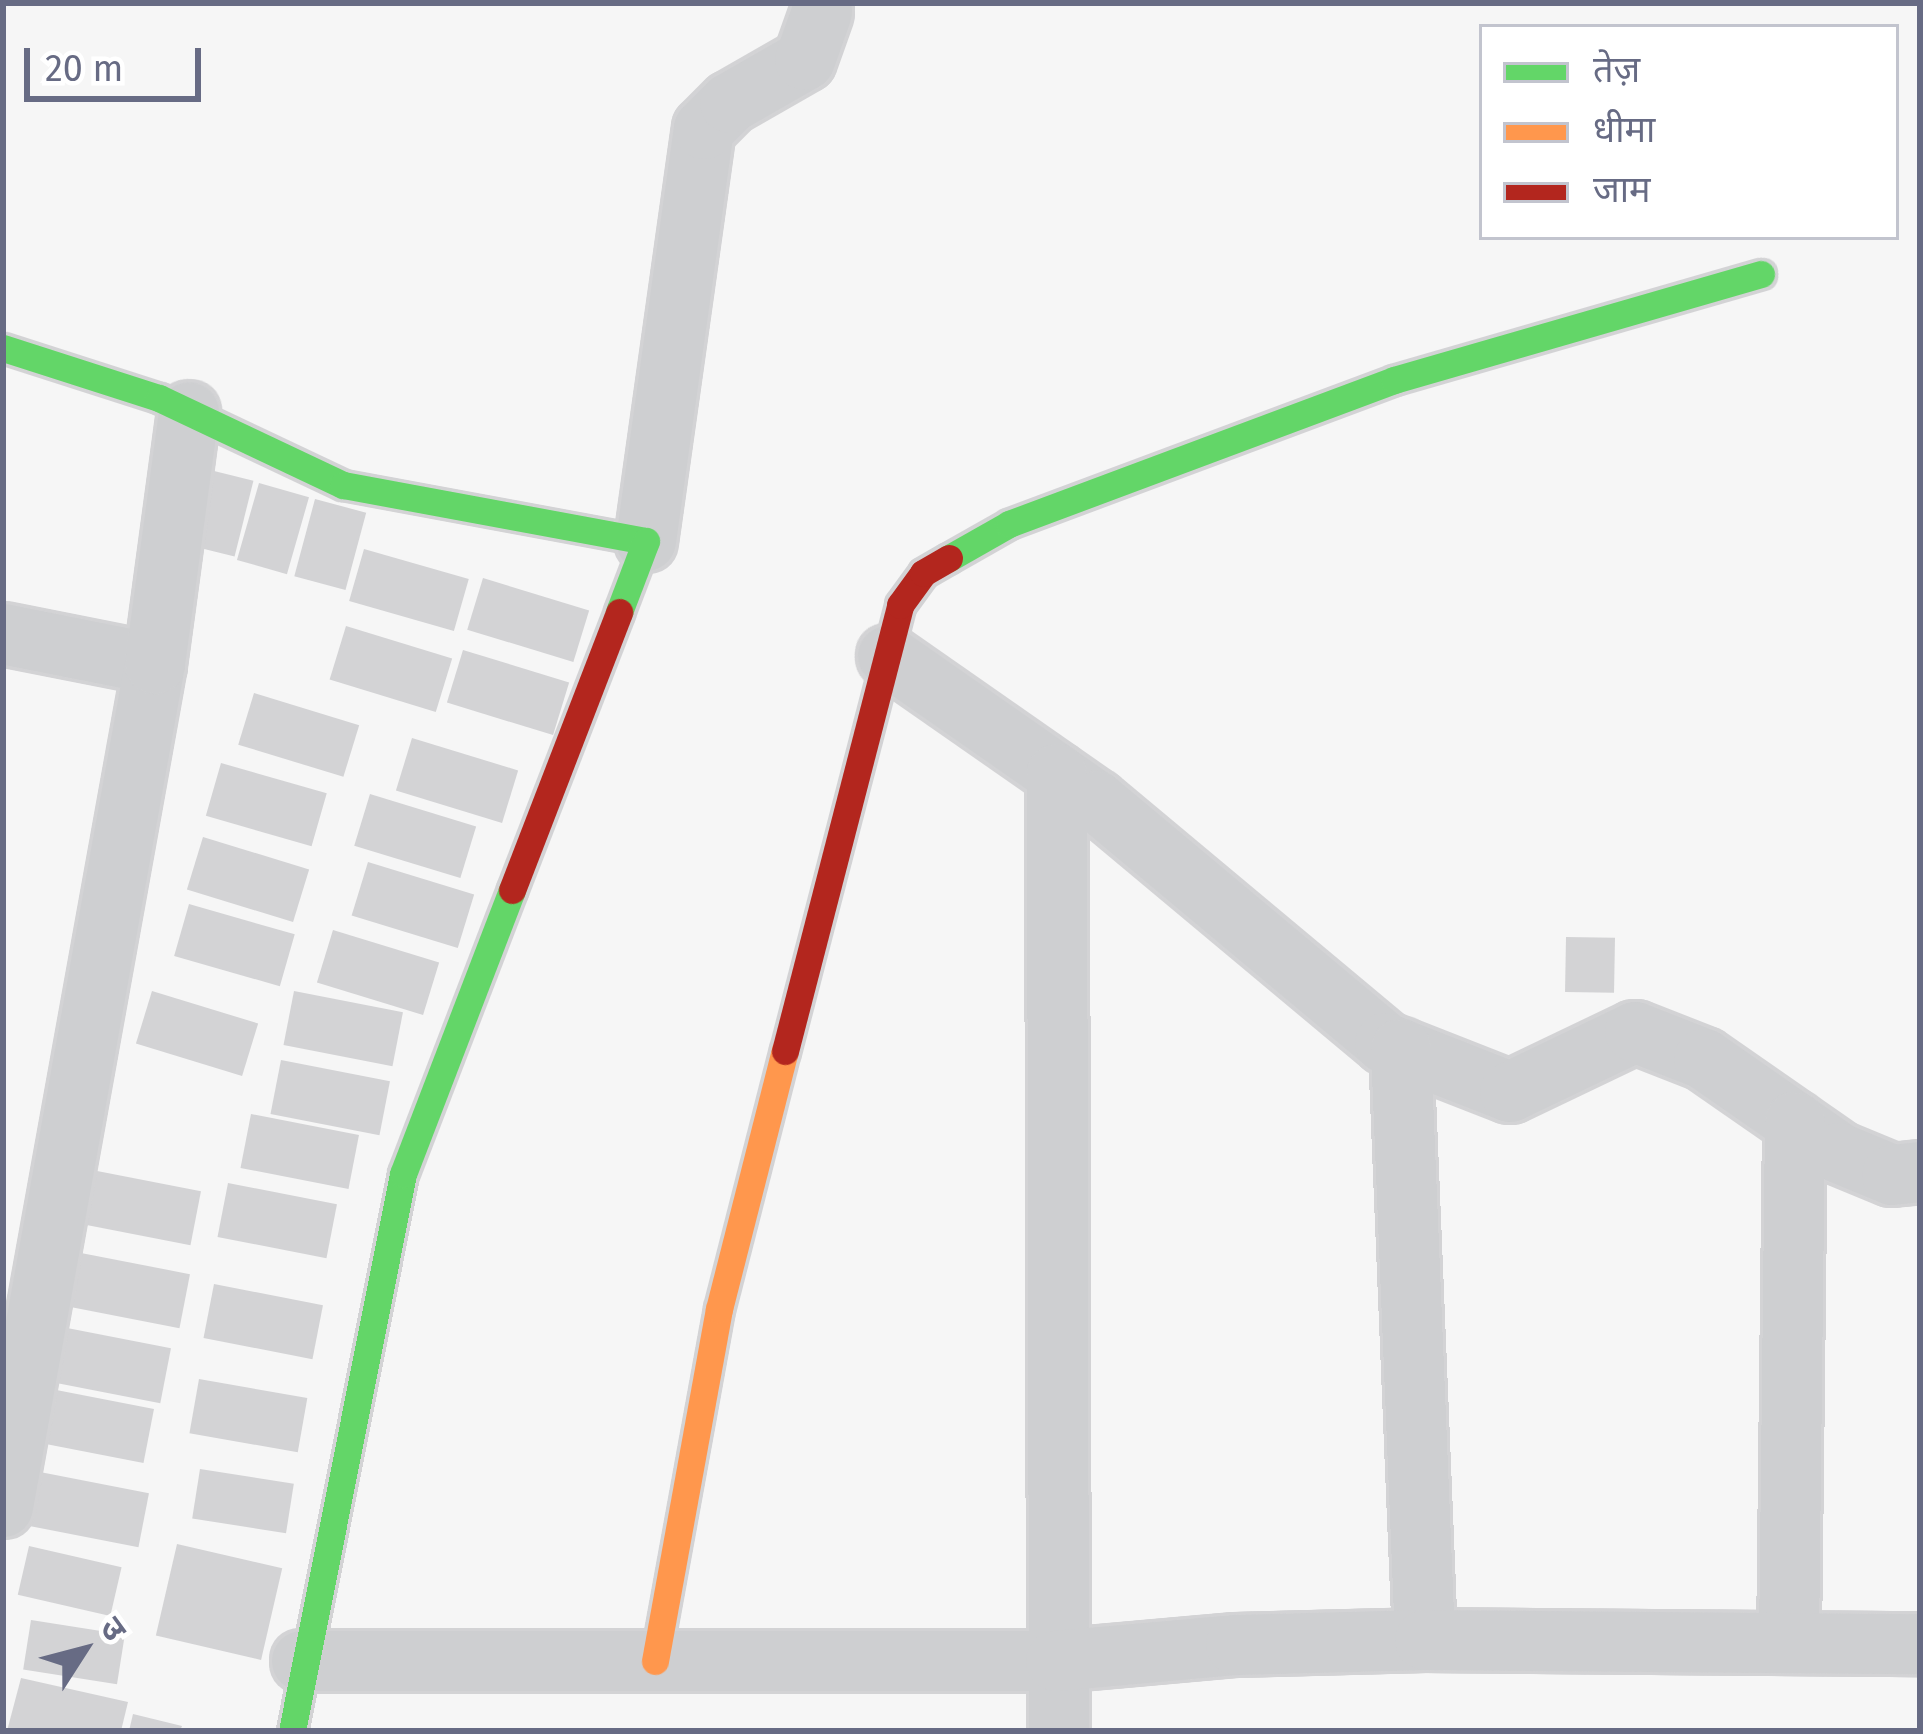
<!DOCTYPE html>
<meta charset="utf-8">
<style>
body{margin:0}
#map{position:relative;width:1923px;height:1734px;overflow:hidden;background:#f6f6f6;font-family:"Fira Sans","Noto Sans Devanagari",sans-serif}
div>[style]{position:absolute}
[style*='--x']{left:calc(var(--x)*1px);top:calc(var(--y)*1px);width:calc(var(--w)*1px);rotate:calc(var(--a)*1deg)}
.building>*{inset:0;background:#d3d3d5;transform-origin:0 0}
.roads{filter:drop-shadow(3px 0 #d3d3d5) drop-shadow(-3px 0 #d3d3d5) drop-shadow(0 3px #d3d3d5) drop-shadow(0 -3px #d3d3d5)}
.street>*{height:60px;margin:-30px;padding:0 30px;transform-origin:30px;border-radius:30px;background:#cecfd1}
.fast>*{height:27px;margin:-13.5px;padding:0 13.5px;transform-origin:13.5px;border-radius:13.5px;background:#63d668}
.slow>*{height:27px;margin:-13.5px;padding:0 13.5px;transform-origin:13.5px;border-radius:13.5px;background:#ff974d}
.jam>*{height:27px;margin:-13.5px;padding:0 13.5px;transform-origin:13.5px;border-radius:13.5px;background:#b3261e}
span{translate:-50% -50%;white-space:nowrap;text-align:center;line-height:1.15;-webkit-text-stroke:12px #fff;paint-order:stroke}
.frame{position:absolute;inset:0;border:6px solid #676b84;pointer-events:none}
.legend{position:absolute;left:1479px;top:24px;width:420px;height:216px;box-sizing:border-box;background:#fff;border:3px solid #c2c4ce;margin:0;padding:15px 21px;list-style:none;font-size:36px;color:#676b84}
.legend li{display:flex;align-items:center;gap:24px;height:60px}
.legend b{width:60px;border:3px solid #c2c4ce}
.north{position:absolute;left:24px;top:1590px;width:120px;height:120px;-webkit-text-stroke:9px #fff;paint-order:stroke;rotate:54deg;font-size:33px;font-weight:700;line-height:48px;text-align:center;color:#676b84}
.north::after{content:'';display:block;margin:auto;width:42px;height:54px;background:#676b84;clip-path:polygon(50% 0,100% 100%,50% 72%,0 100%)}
.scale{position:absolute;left:24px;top:48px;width:177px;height:54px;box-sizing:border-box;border:6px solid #676b84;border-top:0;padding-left:15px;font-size:36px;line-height:42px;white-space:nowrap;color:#676b84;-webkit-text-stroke:9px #fff;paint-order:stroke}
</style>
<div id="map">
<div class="building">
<div style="left:202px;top:468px;width:53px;height:78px;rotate:14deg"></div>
<div style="left:259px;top:483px;width:52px;height:80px;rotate:16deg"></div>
<div style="left:315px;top:499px;width:53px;height:80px;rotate:15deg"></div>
<div style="left:364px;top:549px;width:109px;height:54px;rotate:16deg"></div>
<div style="left:483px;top:578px;width:111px;height:54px;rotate:17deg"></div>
<div style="left:346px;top:626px;width:111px;height:56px;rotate:17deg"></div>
<div style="left:463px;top:650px;width:111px;height:55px;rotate:17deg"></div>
<div style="left:254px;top:693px;width:110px;height:54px;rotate:17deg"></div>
<div style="left:412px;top:738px;width:111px;height:55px;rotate:17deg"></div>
<div style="left:221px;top:763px;width:110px;height:55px;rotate:16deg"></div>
<div style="left:370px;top:794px;width:111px;height:54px;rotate:17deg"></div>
<div style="left:203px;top:837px;width:111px;height:55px;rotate:17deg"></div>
<div style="left:368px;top:862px;width:111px;height:56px;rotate:17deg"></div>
<div style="left:189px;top:904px;width:110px;height:54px;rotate:16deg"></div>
<div style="left:333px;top:930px;width:111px;height:55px;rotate:17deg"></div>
<div style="left:1566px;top:937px;width:49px;height:55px;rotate:1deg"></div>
<div style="left:152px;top:991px;width:111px;height:55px;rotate:17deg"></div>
<div style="left:294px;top:991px;width:111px;height:55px;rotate:11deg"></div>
<div style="left:281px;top:1060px;width:111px;height:55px;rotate:11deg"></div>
<div style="left:251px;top:1114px;width:110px;height:55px;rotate:11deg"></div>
<div style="left:92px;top:1170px;width:111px;height:55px;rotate:11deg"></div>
<div style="left:228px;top:1183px;width:111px;height:55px;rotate:11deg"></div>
<div style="left:81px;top:1253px;width:111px;height:55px;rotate:11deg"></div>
<div style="left:214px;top:1284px;width:111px;height:55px;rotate:11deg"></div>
<div style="left:62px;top:1327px;width:111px;height:56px;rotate:11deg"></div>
<div style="left:199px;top:1379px;width:110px;height:55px;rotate:10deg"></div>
<div style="left:46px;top:1388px;width:110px;height:55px;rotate:11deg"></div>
<div style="left:200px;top:1469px;width:95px;height:50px;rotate:9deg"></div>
<div style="left:40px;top:1472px;width:111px;height:55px;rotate:11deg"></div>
<div style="left:177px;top:1544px;width:108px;height:94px;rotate:13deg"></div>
<div style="left:29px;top:1546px;width:95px;height:50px;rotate:13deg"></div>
<div style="left:31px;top:1620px;width:95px;height:50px;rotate:9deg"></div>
<div style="clip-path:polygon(21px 1678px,128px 1702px,121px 1731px,7px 1731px)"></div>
<div style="clip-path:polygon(133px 1714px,182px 1726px,180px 1731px,129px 1731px)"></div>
</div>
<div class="roads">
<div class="street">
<div style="--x:646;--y:541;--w:416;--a:-82"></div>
<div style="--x:704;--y:129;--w:37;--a:-45"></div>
<div style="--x:730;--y:103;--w:86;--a:-29.8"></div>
<div style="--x:805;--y:60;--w:51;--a:-70.5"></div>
<div style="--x:3;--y:634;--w:155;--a:11.2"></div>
<div style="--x:888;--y:656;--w:254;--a:34.9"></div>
<div style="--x:1096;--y:801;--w:377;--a:39.9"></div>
<div style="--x:1385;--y:1043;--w:134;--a:21.4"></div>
<div style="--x:1510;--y:1092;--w:139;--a:-25.6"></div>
<div style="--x:1635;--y:1032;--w:74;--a:21.4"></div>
<div style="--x:1704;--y:1059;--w:165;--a:34.8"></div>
<div style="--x:1839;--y:1153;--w:57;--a:22.5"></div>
<div style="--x:1892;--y:1175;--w:28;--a:-6"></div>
<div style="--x:1057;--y:774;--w:957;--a:89.88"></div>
<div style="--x:1401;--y:1049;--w:591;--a:87.67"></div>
<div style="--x:3;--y:1507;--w:857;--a:-79.78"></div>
<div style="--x:155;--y:664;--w:254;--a:-82.3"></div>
<div style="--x:1789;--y:1643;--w:521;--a:-89.34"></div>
<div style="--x:302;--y:1661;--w:754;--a:0"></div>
<div style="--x:1056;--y:1661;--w:181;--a:-5.1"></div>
<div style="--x:1236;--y:1645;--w:189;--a:-1.5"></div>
<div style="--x:1425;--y:1640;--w:495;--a:0.5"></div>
</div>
<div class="fast">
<div style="--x:3;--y:348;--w:164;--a:17.8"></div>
<div style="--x:159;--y:398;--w:204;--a:25.3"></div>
<div style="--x:343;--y:485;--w:308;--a:10.5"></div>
<div style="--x:646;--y:541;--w:76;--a:110.8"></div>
<div style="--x:949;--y:558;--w:69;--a:-29.5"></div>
<div style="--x:1009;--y:524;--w:411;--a:-20.5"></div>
<div style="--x:1394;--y:380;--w:382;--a:-16.1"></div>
<div style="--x:292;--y:1731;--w:568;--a:-78.73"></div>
<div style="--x:403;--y:1174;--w:304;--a:-69"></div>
</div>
<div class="slow">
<div style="--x:655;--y:1661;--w:358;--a:-79.7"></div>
<div style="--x:719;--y:1309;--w:266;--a:-75.7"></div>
</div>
<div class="jam">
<div style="--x:512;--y:890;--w:298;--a:-68.9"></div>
<div style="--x:785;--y:1051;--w:461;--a:-75.5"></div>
<div style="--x:900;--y:605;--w:39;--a:-54"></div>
<div style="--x:923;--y:573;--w:30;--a:-30"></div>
</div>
</div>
<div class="frame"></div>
<ul class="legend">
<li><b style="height:15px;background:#63d668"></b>तेज़</li>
<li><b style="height:15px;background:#ff974d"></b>धीमा</li>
<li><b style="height:15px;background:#b3261e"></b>जाम</li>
</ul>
<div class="north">उ</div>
<div class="scale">20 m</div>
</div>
